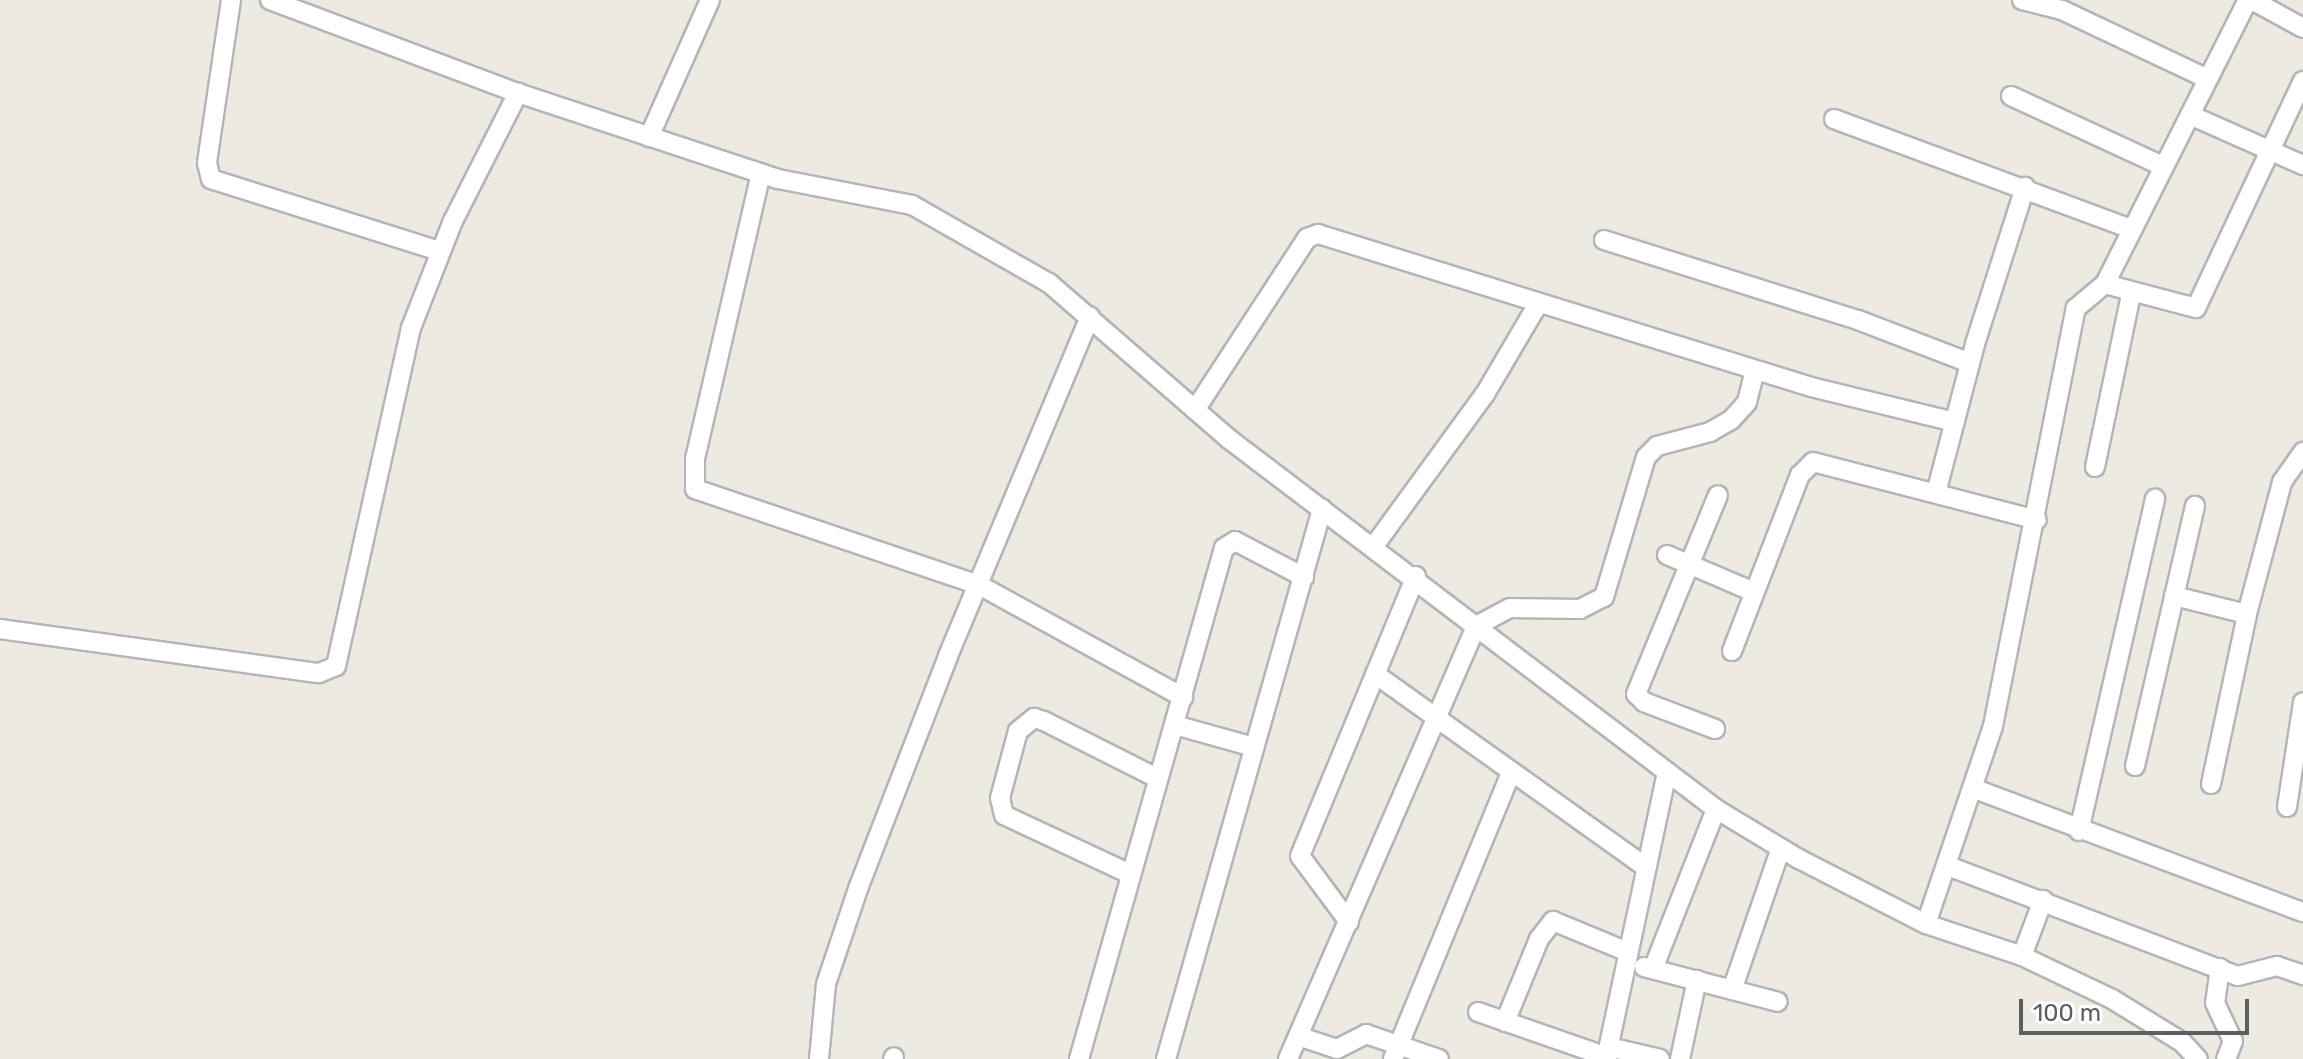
<!DOCTYPE html>
<style>
body{margin:0}
#map{position:relative;width:2303px;height:1059px;overflow:hidden;background:#edeae2;font-family:Rubik,sans-serif}
div>[style]{position:absolute}
[style*='--x']{left:calc(var(--x)*1px);top:calc(var(--y)*1px);width:calc(var(--w)*1px);rotate:calc(var(--a)*1deg)}
.roads{filter:drop-shadow(2px 0 #b3b5b9) drop-shadow(-2px 0 #b3b5b9) drop-shadow(0 2px #b3b5b9) drop-shadow(0 -2px #b3b5b9)}
.minor>*{height:18px;margin:-9px;padding:0 9px;transform-origin:9px;border-radius:9px;background:#fff}
span{translate:-50% -50%;white-space:nowrap;text-align:center;line-height:1.15;-webkit-text-stroke:6px #fff;paint-order:stroke}
.scale{position:absolute;left:2019px;top:999px;width:230px;height:36px;box-sizing:border-box;border:4px solid #5b5f62;border-top:0;padding-left:10px;font-size:24px;line-height:28px;white-space:nowrap;color:#5b5f62;-webkit-text-stroke:6px #fff;paint-order:stroke}
</style>
<div id="map">
<div class="roads">
<div class="minor">
<div style="--x:231;--y:0;--w:165;--a:98.4"></div>
<div style="--x:207;--y:163;--w:16;--a:76"></div>
<div style="--x:211;--y:179;--w:240;--a:17.5"></div>
<div style="--x:270;--y:0;--w:265;--a:20.6"></div>
<div style="--x:518;--y:93;--w:274;--a:18.3"></div>
<div style="--x:778;--y:179;--w:136;--a:11"></div>
<div style="--x:912;--y:205;--w:158;--a:29.7"></div>
<div style="--x:1049;--y:283;--w:238;--a:40.9"></div>
<div style="--x:1229;--y:439;--w:612;--a:37.23"></div>
<div style="--x:1716;--y:809;--w:97;--a:31.1"></div>
<div style="--x:1799;--y:859;--w:143;--a:27.1"></div>
<div style="--x:1926;--y:924;--w:101;--a:18.4"></div>
<div style="--x:2022;--y:956;--w:100;--a:25.5"></div>
<div style="--x:2112;--y:999;--w:82;--a:31.6"></div>
<div style="--x:2182;--y:1042;--w:23;--a:47"></div>
<div style="--x:2022;--y:0;--w:41;--a:14"></div>
<div style="--x:2062;--y:10;--w:161;--a:25.3"></div>
<div style="--x:2252;--y:0;--w:58;--a:28.8"></div>
<div style="--x:2011;--y:96;--w:164;--a:24.8"></div>
<div style="--x:2190;--y:115;--w:124;--a:23.9"></div>
<div style="--x:1834;--y:119;--w:318;--a:20.3"></div>
<div style="--x:649;--y:137;--w:150;--a:-66"></div>
<div style="--x:761;--y:173;--w:293;--a:103"></div>
<div style="--x:695;--y:458;--w:31;--a:90"></div>
<div style="--x:695;--y:489;--w:300;--a:18.7"></div>
<div style="--x:979;--y:585;--w:233;--a:28.8"></div>
<div style="--x:1604;--y:240;--w:266;--a:17.5"></div>
<div style="--x:1858;--y:320;--w:120;--a:21"></div>
<div style="--x:2105;--y:284;--w:94;--a:14.8"></div>
<div style="--x:2196;--y:308;--w:251;--a:-64.8"></div>
<div style="--x:1195;--y:410;--w:205;--a:-56.9"></div>
<div style="--x:1307;--y:238;--w:12;--a:-20"></div>
<div style="--x:1318;--y:234;--w:516;--a:17.24"></div>
<div style="--x:1811;--y:387;--w:148;--a:13.7"></div>
<div style="--x:2095;--y:467;--w:176;--a:-78.2"></div>
<div style="--x:1936;--y:493;--w:154;--a:-75.3"></div>
<div style="--x:1975;--y:344;--w:165;--a:-72.3"></div>
<div style="--x:1374;--y:546;--w:188;--a:-53.9"></div>
<div style="--x:1485;--y:394;--w:104;--a:-59.5"></div>
<div style="--x:1667;--y:555;--w:95;--a:23"></div>
<div style="--x:2174;--y:596;--w:75;--a:13.9"></div>
<div style="--x:0;--y:629;--w:322;--a:7.9"></div>
<div style="--x:319;--y:673;--w:18;--a:-22"></div>
<div style="--x:336;--y:666;--w:346;--a:-77.5"></div>
<div style="--x:411;--y:328;--w:115;--a:-68.6"></div>
<div style="--x:453;--y:221;--w:144;--a:-63.1"></div>
<div style="--x:1732;--y:651;--w:189;--a:-68.9"></div>
<div style="--x:1800;--y:475;--w:18;--a:-45"></div>
<div style="--x:1813;--y:462;--w:231;--a:14.5"></div>
<div style="--x:1375;--y:674;--w:333;--a:35.5"></div>
<div style="--x:1175;--y:725;--w:82;--a:15.6"></div>
<div style="--x:1715;--y:729;--w:76;--a:-159.2"></div>
<div style="--x:1644;--y:702;--w:11;--a:-135"></div>
<div style="--x:1636;--y:694;--w:215;--a:-67.6"></div>
<div style="--x:2135;--y:766;--w:267;--a:-77"></div>
<div style="--x:2211;--y:784;--w:174;--a:-78"></div>
<div style="--x:2247;--y:614;--w:137;--a:-75.1"></div>
<div style="--x:2282;--y:482;--w:37;--a:-55"></div>
<div style="--x:1975;--y:789;--w:350;--a:20.6"></div>
<div style="--x:2287;--y:807;--w:106;--a:-81.3"></div>
<div style="--x:2079;--y:831;--w:341;--a:-77.1"></div>
<div style="--x:1948;--y:866;--w:310;--a:20.8"></div>
<div style="--x:2238;--y:976;--w:40;--a:-14.4"></div>
<div style="--x:2277;--y:966;--w:28;--a:19"></div>
<div style="--x:1130;--y:874;--w:139;--a:-154.9"></div>
<div style="--x:1004;--y:815;--w:17;--a:-103"></div>
<div style="--x:1000;--y:798;--w:69;--a:-75"></div>
<div style="--x:1018;--y:731;--w:21;--a:-39"></div>
<div style="--x:1034;--y:718;--w:10;--a:17"></div>
<div style="--x:1044;--y:721;--w:127;--a:26.8"></div>
<div style="--x:1349;--y:922;--w:82;--a:-126.6"></div>
<div style="--x:1300;--y:856;--w:303;--a:-67.5"></div>
<div style="--x:1926;--y:924;--w:209;--a:-71.3"></div>
<div style="--x:1993;--y:726;--w:426;--a:-78.8"></div>
<div style="--x:2076;--y:308;--w:38;--a:-40"></div>
<div style="--x:2105;--y:284;--w:318;--a:-63.3"></div>
<div style="--x:2022;--y:956;--w:60;--a:-69.4"></div>
<div style="--x:1644;--y:967;--w:138;--a:14.6"></div>
<div style="--x:2220;--y:968;--w:35;--a:98"></div>
<div style="--x:2215;--y:1003;--w:42;--a:64.7"></div>
<div style="--x:2233;--y:1041;--w:19;--a:111"></div>
<div style="--x:1653;--y:969;--w:172;--a:-68.5"></div>
<div style="--x:1732;--y:990;--w:150;--a:-71"></div>
<div style="--x:1478;--y:1012;--w:137;--a:19.2"></div>
<div style="--x:1505;--y:1022;--w:90;--a:-67.7"></div>
<div style="--x:1539;--y:939;--w:23;--a:-52"></div>
<div style="--x:1553;--y:921;--w:81;--a:22.5"></div>
<div style="--x:1298;--y:1036;--w:41;--a:18.4"></div>
<div style="--x:1337;--y:1049;--w:33;--a:-27"></div>
<div style="--x:1366;--y:1034;--w:77;--a:18.9"></div>
<div style="--x:1609;--y:1047;--w:52;--a:13.2"></div>
<div style="--x:819;--y:1059;--w:75;--a:-84.7"></div>
<div style="--x:826;--y:984;--w:103;--a:-71.4"></div>
<div style="--x:859;--y:886;--w:247;--a:-68.8"></div>
<div style="--x:948;--y:656;--w:368;--a:-67.3"></div>
<div style="--x:893;--y:1059;--w:2;--a:-63"></div>
<div style="--x:1079;--y:1059;--w:531;--a:-74.16"></div>
<div style="--x:1224;--y:548;--w:13;--a:-32"></div>
<div style="--x:1235;--y:541;--w:78;--a:27.6"></div>
<div style="--x:1166;--y:1059;--w:572;--a:-74.16"></div>
<div style="--x:1288;--y:1059;--w:472;--a:-66.5"></div>
<div style="--x:1476;--y:626;--w:38;--a:-28"></div>
<div style="--x:1510;--y:608;--w:70;--a:0.8"></div>
<div style="--x:1580;--y:609;--w:27;--a:-27"></div>
<div style="--x:1604;--y:597;--w:146;--a:-73.3"></div>
<div style="--x:1646;--y:457;--w:16;--a:-45"></div>
<div style="--x:1657;--y:446;--w:55;--a:-14.8"></div>
<div style="--x:1710;--y:432;--w:24;--a:-30"></div>
<div style="--x:1731;--y:420;--w:24;--a:-48"></div>
<div style="--x:1747;--y:402;--w:32;--a:-76"></div>
<div style="--x:1393;--y:1059;--w:309;--a:-67.6"></div>
<div style="--x:1606;--y:1059;--w:292;--a:-78"></div>
<div style="--x:1680;--y:1059;--w:81;--a:-77.9"></div>
</div>
</div>
<div class="scale">100 m</div>
</div>
